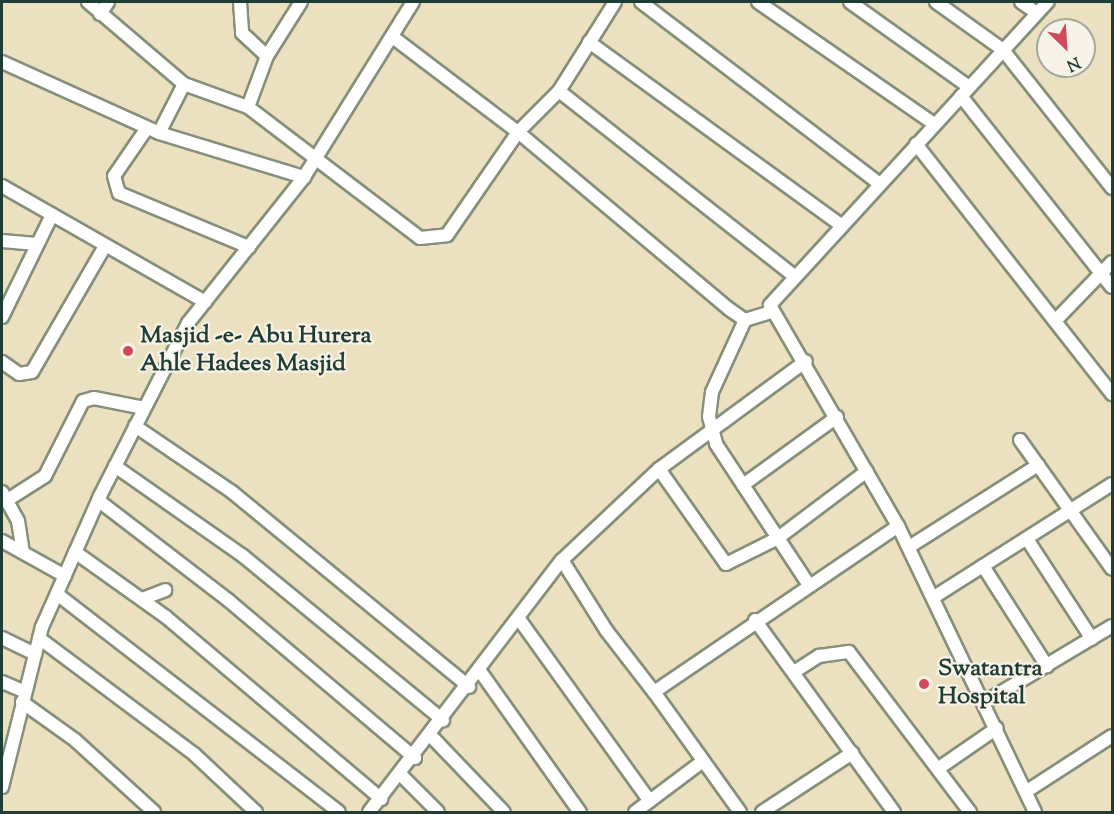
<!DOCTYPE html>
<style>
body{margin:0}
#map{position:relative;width:1114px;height:814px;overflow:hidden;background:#ebe1c0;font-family:"Sorts Mill Goudy",serif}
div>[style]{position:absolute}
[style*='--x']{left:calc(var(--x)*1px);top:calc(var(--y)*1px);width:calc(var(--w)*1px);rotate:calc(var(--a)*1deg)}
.roads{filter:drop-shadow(2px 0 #858f7a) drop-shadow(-2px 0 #858f7a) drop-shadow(0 2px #858f7a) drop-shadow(0 -2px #858f7a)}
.minor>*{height:12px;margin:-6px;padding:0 6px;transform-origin:6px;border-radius:6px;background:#fff}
.dots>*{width:16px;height:16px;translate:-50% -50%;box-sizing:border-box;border:3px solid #f7f3e8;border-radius:50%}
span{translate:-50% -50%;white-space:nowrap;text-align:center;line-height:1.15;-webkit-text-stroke:4.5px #f7f3e8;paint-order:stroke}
.poi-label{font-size:24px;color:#1f3d34;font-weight:700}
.left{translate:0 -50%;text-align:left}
.frame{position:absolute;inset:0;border:3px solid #1f3d34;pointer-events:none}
.north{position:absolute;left:1036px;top:18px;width:60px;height:60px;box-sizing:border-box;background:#f7f3e8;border:2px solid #a1aaa0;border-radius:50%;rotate:155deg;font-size:16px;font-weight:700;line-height:24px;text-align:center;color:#1f3d34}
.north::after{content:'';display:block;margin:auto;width:21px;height:27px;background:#d1495b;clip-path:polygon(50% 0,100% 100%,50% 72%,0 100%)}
</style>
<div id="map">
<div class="roads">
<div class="minor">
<div style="--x:88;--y:2;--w:126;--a:40.5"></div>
<div style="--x:184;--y:84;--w:55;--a:117"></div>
<div style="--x:240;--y:2;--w:31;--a:86"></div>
<div style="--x:242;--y:33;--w:34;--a:43"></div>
<div style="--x:301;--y:2;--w:64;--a:122.2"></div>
<div style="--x:267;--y:56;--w:54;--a:110.4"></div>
<div style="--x:248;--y:107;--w:216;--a:37.3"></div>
<div style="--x:420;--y:238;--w:27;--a:-6"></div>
<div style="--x:447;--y:235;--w:125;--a:-55.4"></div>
<div style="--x:518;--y:132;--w:58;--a:-45"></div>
<div style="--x:559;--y:91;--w:298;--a:38.2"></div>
<div style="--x:641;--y:2;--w:299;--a:37.3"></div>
<div style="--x:758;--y:2;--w:214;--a:34.7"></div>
<div style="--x:850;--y:2;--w:146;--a:35.5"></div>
<div style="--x:936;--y:2;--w:82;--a:35.6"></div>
<div style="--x:1003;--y:50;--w:176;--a:51.7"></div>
<div style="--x:1021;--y:2;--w:19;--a:35"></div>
<div style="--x:100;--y:14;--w:14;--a:-56"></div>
<div style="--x:394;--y:38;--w:156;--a:37.2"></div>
<div style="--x:518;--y:132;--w:275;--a:40"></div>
<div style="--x:729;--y:309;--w:19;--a:35"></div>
<div style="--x:745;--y:320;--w:28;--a:-17"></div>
<div style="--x:589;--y:42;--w:311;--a:36"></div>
<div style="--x:2;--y:62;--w:172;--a:24.3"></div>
<div style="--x:159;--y:133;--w:152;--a:16.9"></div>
<div style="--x:184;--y:84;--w:68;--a:19.8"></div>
<div style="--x:559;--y:91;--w:105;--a:-57.8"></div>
<div style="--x:961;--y:96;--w:243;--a:51.7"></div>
<div style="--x:147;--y:128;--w:58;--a:124.5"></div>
<div style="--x:114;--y:176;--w:18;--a:74"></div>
<div style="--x:119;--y:193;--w:141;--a:22.6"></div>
<div style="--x:916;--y:144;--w:318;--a:51.9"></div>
<div style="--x:2;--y:186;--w:234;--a:29.7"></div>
<div style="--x:2;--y:241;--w:35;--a:5"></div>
<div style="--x:2;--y:317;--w:114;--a:-63.9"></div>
<div style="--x:745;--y:320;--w:79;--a:114.6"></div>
<div style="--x:712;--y:392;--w:25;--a:97"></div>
<div style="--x:709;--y:417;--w:28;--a:75"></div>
<div style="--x:716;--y:444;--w:169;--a:56.6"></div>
<div style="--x:1055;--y:321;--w:82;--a:-46"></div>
<div style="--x:2;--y:362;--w:21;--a:35"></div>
<div style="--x:19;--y:374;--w:13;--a:-9"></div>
<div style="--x:32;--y:372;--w:143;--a:-59.9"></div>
<div style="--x:135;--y:426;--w:117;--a:34.2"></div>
<div style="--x:232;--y:492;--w:307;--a:39.4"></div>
<div style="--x:1020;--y:440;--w:158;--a:54.5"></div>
<div style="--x:115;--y:466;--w:156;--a:35.1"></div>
<div style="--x:243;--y:556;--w:259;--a:39.4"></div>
<div style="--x:659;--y:469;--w:116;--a:54.8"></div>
<div style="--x:726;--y:564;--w:58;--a:-26.6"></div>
<div style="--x:778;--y:538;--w:111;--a:-37"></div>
<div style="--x:743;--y:485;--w:116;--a:-35.9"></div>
<div style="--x:2;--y:492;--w:33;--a:61"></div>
<div style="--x:18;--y:521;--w:30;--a:81"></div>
<div style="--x:9;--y:499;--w:43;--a:-32.6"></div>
<div style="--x:45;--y:476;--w:84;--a:-63.1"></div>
<div style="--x:83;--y:401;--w:11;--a:-15"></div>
<div style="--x:94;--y:398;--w:51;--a:11.3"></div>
<div style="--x:99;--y:501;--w:163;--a:37.5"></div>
<div style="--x:228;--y:600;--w:245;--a:40.2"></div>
<div style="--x:1027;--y:539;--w:119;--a:57"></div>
<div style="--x:2;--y:541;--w:72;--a:29.1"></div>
<div style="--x:909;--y:547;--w:153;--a:-32.4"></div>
<div style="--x:75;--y:552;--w:112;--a:35.5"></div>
<div style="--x:166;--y:617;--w:282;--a:40.2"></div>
<div style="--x:562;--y:560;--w:83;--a:57.8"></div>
<div style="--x:606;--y:630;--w:78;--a:52.3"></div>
<div style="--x:983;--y:566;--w:119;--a:57.4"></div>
<div style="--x:57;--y:594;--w:356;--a:37.7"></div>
<div style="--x:934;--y:597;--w:211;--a:-32.4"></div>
<div style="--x:142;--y:599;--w:25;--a:-21"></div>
<div style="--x:519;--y:619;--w:224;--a:54.3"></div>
<div style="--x:755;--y:620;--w:237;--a:54.1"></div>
<div style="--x:2;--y:638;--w:37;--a:26"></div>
<div style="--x:39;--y:638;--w:194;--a:36.8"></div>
<div style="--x:194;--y:754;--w:85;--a:43.1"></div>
<div style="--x:480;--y:671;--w:173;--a:54.7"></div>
<div style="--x:794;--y:672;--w:30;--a:-33"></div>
<div style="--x:819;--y:656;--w:30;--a:-8"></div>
<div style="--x:849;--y:652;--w:201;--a:52.9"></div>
<div style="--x:2;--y:682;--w:25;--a:23"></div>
<div style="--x:22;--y:702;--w:65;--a:35.6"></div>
<div style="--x:75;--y:740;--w:107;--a:42.3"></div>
<div style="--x:985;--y:702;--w:148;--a:-30.9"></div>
<div style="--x:431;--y:736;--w:105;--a:46.2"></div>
<div style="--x:939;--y:768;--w:70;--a:-34.6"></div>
<div style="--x:401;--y:775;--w:52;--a:45"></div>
<div style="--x:2;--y:787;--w:165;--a:-76"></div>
<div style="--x:42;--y:627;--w:143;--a:-66.1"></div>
<div style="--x:100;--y:496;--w:194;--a:-63"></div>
<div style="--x:188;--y:323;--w:186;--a:-51.5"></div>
<div style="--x:304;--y:177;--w:206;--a:-58.1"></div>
<div style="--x:1027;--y:791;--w:101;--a:-32.9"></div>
<div style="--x:369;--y:812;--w:317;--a:-52.6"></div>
<div style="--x:562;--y:560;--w:133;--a:-43.2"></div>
<div style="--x:659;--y:469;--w:182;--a:-36.3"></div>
<div style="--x:635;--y:812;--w:85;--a:-36.9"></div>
<div style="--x:740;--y:812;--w:148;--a:-125.6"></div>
<div style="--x:654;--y:692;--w:295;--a:-34.2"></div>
<div style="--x:762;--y:812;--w:108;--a:-33.2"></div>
<div style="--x:1035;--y:812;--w:317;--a:-115.6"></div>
<div style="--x:898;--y:526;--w:255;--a:-120.1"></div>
<div style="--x:770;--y:305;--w:411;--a:-47.5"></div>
</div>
</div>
<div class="dots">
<div style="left:128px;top:351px;background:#d1495b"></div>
<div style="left:924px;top:684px;background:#d1495b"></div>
</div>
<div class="poi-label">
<span class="left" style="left:140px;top:351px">Masjid -e- Abu Hurera<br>Ahle Hadees Masjid</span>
<span class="left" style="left:938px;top:684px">Swatantra<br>Hospital</span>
</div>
<div class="frame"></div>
<div class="north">N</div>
</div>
